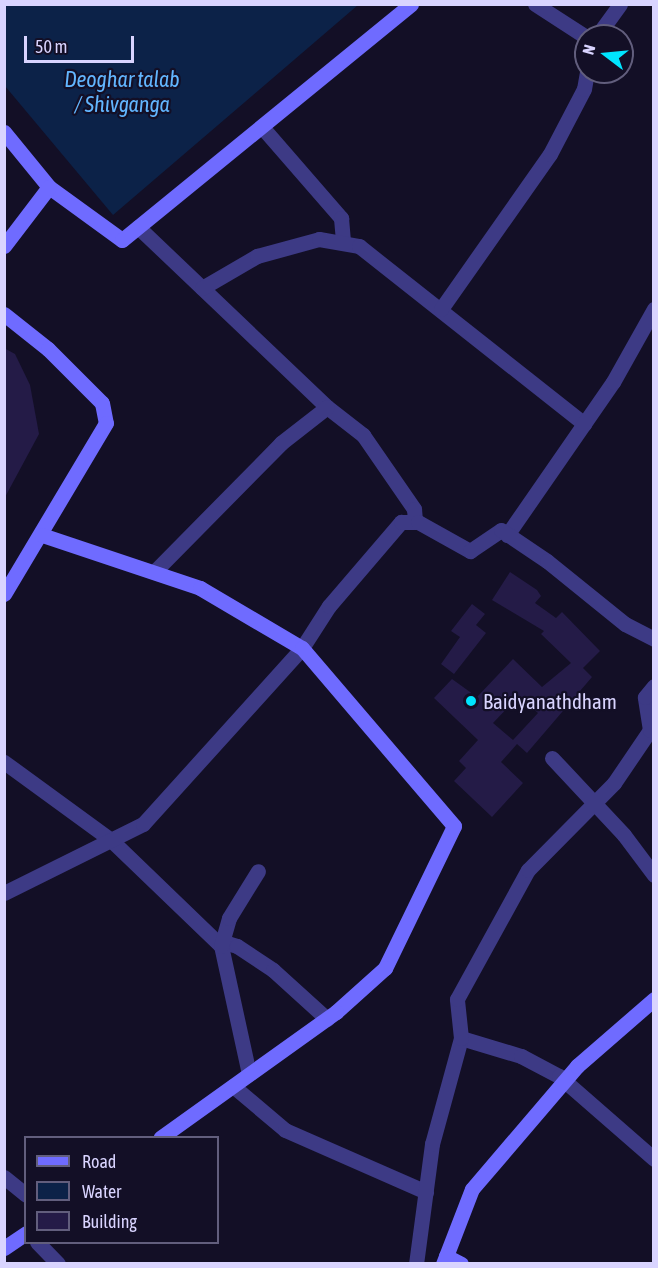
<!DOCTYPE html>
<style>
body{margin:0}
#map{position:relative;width:658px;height:1268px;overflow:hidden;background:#130f26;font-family:"Asap Condensed",sans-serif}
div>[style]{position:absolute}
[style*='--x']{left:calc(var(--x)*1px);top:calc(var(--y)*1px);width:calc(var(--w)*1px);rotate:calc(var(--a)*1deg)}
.water>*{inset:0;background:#0c2248}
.building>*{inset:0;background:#241b47}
.street>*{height:15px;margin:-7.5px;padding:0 7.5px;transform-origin:7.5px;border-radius:7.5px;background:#3d3a85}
.secondary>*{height:15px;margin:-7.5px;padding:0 7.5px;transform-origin:7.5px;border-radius:7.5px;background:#6f6bff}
.dots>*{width:16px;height:16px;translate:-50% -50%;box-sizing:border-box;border:3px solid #130f26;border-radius:50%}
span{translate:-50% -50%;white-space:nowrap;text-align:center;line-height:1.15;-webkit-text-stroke:4.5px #130f26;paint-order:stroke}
.poi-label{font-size:21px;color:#d9d4ff}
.left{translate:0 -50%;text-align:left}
.water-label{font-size:22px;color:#62b6ff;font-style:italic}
.frame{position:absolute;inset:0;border:6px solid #d9d4ff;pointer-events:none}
.legend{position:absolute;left:24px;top:1136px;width:195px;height:108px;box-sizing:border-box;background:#130f26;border:2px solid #625e7d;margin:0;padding:8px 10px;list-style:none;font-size:18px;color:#d9d4ff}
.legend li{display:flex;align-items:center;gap:12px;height:30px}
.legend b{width:30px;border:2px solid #625e7d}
.north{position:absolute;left:574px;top:24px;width:60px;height:60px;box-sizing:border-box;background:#130f26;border:2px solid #625e7d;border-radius:50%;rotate:286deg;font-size:16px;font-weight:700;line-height:24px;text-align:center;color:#d9d4ff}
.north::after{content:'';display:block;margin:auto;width:21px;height:27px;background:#00e5ff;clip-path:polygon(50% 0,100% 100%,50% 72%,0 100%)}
.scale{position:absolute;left:24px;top:36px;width:110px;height:27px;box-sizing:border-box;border:3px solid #d9d4ff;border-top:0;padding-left:8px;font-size:18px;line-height:21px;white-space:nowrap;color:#d9d4ff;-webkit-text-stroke:4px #130f26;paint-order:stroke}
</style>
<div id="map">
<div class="water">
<div style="clip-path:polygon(4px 5px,5px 4px,358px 5px,113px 215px,5px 86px)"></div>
</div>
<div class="building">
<div style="clip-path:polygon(4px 348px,15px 354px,30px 385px,39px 434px,4px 499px)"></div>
<div style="clip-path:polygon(evenodd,510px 572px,537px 590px,541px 596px,535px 603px,556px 618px,562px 612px,600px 651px,583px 668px,592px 677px,527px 753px,517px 744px,501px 762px,523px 783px,492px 817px,454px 781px,466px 768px,459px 761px,478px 740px,434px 698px,452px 679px,477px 697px,513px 659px,542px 687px,571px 663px,541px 634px,544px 631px,492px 600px,510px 572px,519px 696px,538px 713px,513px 740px,493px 723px,519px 696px)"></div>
<div style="clip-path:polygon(472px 604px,485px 614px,476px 625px,486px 633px,454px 674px,441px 664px,460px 637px,451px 631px)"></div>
</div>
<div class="street">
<div style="--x:535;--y:4;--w:61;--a:32.9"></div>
<div style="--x:597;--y:36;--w:39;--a:-54"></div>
<div style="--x:262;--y:127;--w:121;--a:49"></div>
<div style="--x:341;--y:218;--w:23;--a:85"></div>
<div style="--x:138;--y:227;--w:261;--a:43.6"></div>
<div style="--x:327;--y:407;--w:46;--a:37.9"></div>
<div style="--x:363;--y:435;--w:90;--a:55.4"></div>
<div style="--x:414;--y:509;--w:12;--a:85"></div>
<div style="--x:202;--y:288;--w:64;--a:-30.2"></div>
<div style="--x:257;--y:256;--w:64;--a:-15.3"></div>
<div style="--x:319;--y:239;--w:41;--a:9.9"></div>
<div style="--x:359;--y:246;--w:287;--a:38.3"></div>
<div style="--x:441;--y:309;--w:189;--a:-54.9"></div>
<div style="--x:550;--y:154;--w:73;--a:-62.4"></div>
<div style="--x:584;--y:89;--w:17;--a:-80"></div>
<div style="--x:507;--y:535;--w:186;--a:-55.3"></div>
<div style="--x:613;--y:382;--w:84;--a:-60.7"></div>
<div style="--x:154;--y:572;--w:181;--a:-45.4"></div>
<div style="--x:281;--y:443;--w:58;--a:-38"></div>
<div style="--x:552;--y:758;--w:105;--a:46.9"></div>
<div style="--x:624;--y:835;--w:50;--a:53.1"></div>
<div style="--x:4;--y:762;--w:132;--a:36.1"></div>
<div style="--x:111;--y:840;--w:153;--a:43.9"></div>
<div style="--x:221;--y:946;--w:7;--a:-27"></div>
<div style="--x:227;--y:943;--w:10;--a:17"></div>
<div style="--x:237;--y:946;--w:43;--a:33.7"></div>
<div style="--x:273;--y:970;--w:73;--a:42.2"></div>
<div style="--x:4;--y:893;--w:155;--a:-26.4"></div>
<div style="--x:143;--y:824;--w:237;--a:-47.9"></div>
<div style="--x:302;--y:648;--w:50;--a:-57.3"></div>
<div style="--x:329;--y:606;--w:111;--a:-49.4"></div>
<div style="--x:401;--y:522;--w:17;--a:0"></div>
<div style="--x:418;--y:522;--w:60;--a:29.1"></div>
<div style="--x:470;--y:551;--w:37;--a:-34"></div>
<div style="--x:501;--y:530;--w:55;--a:34"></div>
<div style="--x:547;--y:561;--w:100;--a:38.9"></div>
<div style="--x:625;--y:624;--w:33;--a:27"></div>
<div style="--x:461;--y:1038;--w:63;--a:16.7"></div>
<div style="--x:521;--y:1056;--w:43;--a:27.8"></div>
<div style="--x:559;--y:1076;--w:126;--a:41.1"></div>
<div style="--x:249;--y:1074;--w:131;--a:-102.3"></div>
<div style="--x:221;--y:946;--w:29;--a:-74"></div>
<div style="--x:229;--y:918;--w:55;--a:-58.3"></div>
<div style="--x:233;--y:1086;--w:68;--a:40.2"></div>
<div style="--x:285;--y:1130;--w:154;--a:23.7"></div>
<div style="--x:4;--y:1177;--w:28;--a:39"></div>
<div style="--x:37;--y:1242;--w:30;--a:46"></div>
<div style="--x:416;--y:1264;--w:121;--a:-82.4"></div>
<div style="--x:432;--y:1144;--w:110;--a:-74.7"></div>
<div style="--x:461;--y:1038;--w:39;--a:-96"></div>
<div style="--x:457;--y:999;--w:147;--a:-61.2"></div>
<div style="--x:528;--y:870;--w:122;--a:-45.3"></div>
<div style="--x:614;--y:783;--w:64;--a:-55.8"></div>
<div style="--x:650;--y:730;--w:33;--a:-99"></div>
<div style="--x:645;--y:697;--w:14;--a:-51"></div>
</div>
<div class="secondary">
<div style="--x:4;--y:132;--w:71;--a:50.7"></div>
<div style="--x:49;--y:187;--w:90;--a:36"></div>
<div style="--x:122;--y:240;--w:373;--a:-39.2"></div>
<div style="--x:4;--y:246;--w:74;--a:-52.7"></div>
<div style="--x:4;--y:314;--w:56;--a:38.5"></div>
<div style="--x:48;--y:349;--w:76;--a:45"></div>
<div style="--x:102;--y:403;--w:20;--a:79"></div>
<div style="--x:106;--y:423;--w:199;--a:120.8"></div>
<div style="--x:42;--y:535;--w:167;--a:18.5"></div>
<div style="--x:200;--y:588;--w:118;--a:30.5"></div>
<div style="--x:302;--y:648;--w:234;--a:49.5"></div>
<div style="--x:454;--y:826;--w:158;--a:115.9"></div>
<div style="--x:385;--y:968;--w:66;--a:138.1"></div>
<div style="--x:336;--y:1012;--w:216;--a:144.4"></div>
<div style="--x:4;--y:1248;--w:27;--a:-34"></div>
<div style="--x:446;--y:1256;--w:17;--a:28"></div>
<div style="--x:443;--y:1264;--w:80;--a:-68.9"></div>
<div style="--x:472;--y:1189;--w:162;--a:-49.5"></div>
<div style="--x:577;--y:1066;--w:102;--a:-41"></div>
</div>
<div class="dots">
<div style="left:471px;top:701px;background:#00e5ff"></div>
</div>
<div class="poi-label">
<span class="left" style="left:483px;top:701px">Baidyanathdham</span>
</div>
<div class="water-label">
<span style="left:122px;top:92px">Deoghar talab<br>/ Shivganga</span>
</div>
<div class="frame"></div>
<ul class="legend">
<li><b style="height:8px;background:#6f6bff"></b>Road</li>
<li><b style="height:16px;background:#0c2248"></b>Water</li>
<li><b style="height:16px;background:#241b47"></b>Building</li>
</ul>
<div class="north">N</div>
<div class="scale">50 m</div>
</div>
